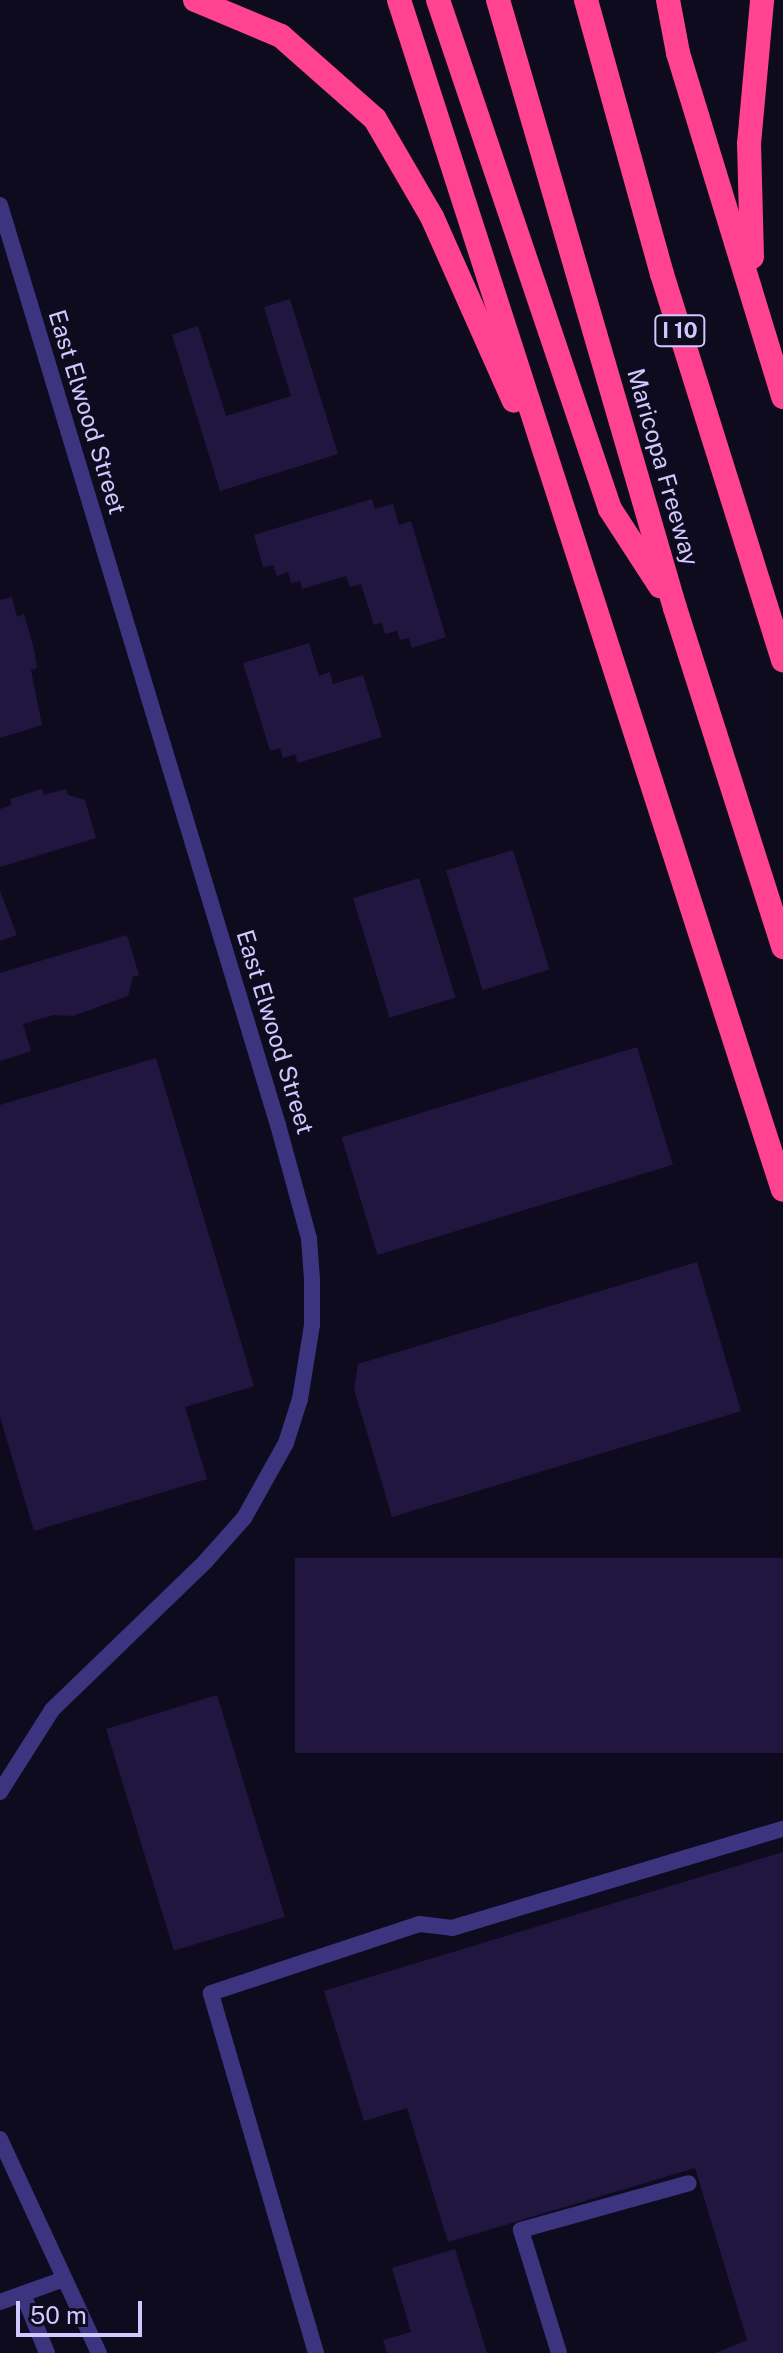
<!DOCTYPE html>
<style>
body{margin:0}
#map{position:relative;width:783px;height:2353px;overflow:hidden;background:#0f0b1e;font-family:"Public Sans",sans-serif}
div>[style]{position:absolute}
[style*='--x']{left:calc(var(--x)*1px);top:calc(var(--y)*1px);width:calc(var(--w)*1px);rotate:calc(var(--a)*1deg)}
.building>*{inset:0;background:#21163f;transform-origin:0 0}
.minor>*{height:16px;margin:-8px;padding:0 8px;transform-origin:8px;border-radius:8px;background:#3c347f}
.highway>*{height:24px;margin:-12px;padding:0 12px;transform-origin:12px;border-radius:12px;background:#ff4391}
span{translate:-50% -50%;white-space:nowrap;text-align:center;line-height:1.15;-webkit-text-stroke:6px #0f0b1e;paint-order:stroke}
.shield-label span{padding:2px 6px;background:#0f0b1e;border:2px solid;border-radius:6px;-webkit-text-stroke-width:0}
.shield-label{font-size:22px;color:#d1c8ff;font-weight:700}
.street-label{font-size:24px;color:#d1c8ff}
.scale{position:absolute;left:16px;top:2301px;width:126px;height:36px;box-sizing:border-box;border:4px solid #d1c8ff;border-top:0;padding-left:10px;font-size:24px;line-height:28px;white-space:nowrap;color:#d1c8ff;-webkit-text-stroke:6px #0f0b1e;paint-order:stroke}
</style>
<div id="map">
<div class="building">
<div style="clip-path:polygon(290px 299px,338px 454px,220px 491px,172px 335px,198px 326px,226px 416px,291px 396px,264px 307px)"></div>
<div style="clip-path:polygon(372px 499px,375px 509px,393px 504px,399px 525px,411px 521px,446px 637px,412px 648px,409px 638px,400px 640px,397px 631px,385px 634px,382px 623px,374px 625px,361px 584px,350px 587px,346px 576px,302px 589px,300px 581px,291px 583px,288px 572px,277px 576px,273px 565px,263px 567px,254px 535px)"></div>
<div style="clip-path:polygon(12px 597px,17px 617px,24px 614px,34px 649px,37px 668px,31px 670px,42px 725px,0 738px,0 600px)"></div>
<div style="clip-path:polygon(309px 643px,319px 676px,330px 672px,333px 684px,363px 675px,382px 737px,298px 763px,295px 754px,283px 758px,280px 748px,270px 751px,243px 663px)"></div>
<div style="clip-path:polygon(42px 789px,44px 795px,66px 789px,68px 795px,85px 800px,96px 838px,0 867px,0 809px,12px 805px,10px 799px)"></div>
<div style="left:513px;top:850px;width:125px;height:70px;rotate:73deg"></div>
<div style="left:419px;top:878px;width:125px;height:69px;rotate:73deg"></div>
<div style="clip-path:polygon(0 891px,17px 935px,0 941px)"></div>
<div style="clip-path:polygon(127px 935px,139px 975px,133px 977px,128px 996px,73px 1016px,53px 1015px,23px 1024px,31px 1051px,0 1061px,0 973px)"></div>
<div style="left:637px;top:1047px;width:123px;height:309px;rotate:73deg"></div>
<div style="clip-path:polygon(156px 1058px,254px 1386px,185px 1407px,207px 1479px,34px 1531px,0 1417px,0 1105px)"></div>
<div style="clip-path:polygon(697px 1262px,741px 1411px,392px 1517px,354px 1389px,358px 1364px)"></div>
<div style="left:783px;top:1558px;width:195px;height:488px;rotate:90deg"></div>
<div style="left:217px;top:1695px;width:232px;height:116px;rotate:73deg"></div>
<div style="clip-path:polygon(783px 1852px,783px 2353px,716px 2353px,747px 2340px,695px 2168px,448px 2242px,407px 2108px,364px 2121px,324px 1991px)"></div>
<div style="clip-path:polygon(455px 2249px,487px 2353px,387px 2353px,383px 2340px,411px 2332px,392px 2268px)"></div>
</div>
<div class="minor">
<div style="--x:0;--y:205;--w:961;--a:73.19"></div>
<div style="--x:278;--y:1125;--w:117;--a:74.7"></div>
<div style="--x:309;--y:1238;--w:42;--a:85.9"></div>
<div style="--x:312;--y:1280;--w:45;--a:90"></div>
<div style="--x:312;--y:1325;--w:75;--a:99.2"></div>
<div style="--x:300;--y:1399;--w:46;--a:107.7"></div>
<div style="--x:286;--y:1443;--w:86;--a:119.2"></div>
<div style="--x:244;--y:1518;--w:59;--a:131.6"></div>
<div style="--x:205;--y:1562;--w:213;--a:136"></div>
<div style="--x:52;--y:1710;--w:97;--a:122.4"></div>
<div style="--x:0;--y:2139;--w:236;--a:65.2"></div>
<div style="--x:23;--y:2294;--w:64;--a:67.9"></div>
<div style="--x:0;--y:2302;--w:68;--a:-19.8"></div>
<div style="--x:316;--y:2353;--w:375;--a:-106.3"></div>
<div style="--x:211;--y:1993;--w:220;--a:-18.3"></div>
<div style="--x:420;--y:1924;--w:32;--a:7"></div>
<div style="--x:452;--y:1928;--w:345;--a:-16.7"></div>
<div style="--x:559;--y:2353;--w:129;--a:-107.2"></div>
<div style="--x:521;--y:2230;--w:174;--a:-15.6"></div>
</div>
<div class="highway">
<div style="--x:195;--y:0;--w:93;--a:22.7"></div>
<div style="--x:281;--y:36;--w:125;--a:41.4"></div>
<div style="--x:375;--y:119;--w:113;--a:59.8"></div>
<div style="--x:432;--y:217;--w:201;--a:66"></div>
<div style="--x:399;--y:0;--w:1250;--a:72.12"></div>
<div style="--x:438;--y:0;--w:537;--a:71.33"></div>
<div style="--x:610;--y:509;--w:92;--a:57"></div>
<div style="--x:498;--y:0;--w:633;--a:73.77"></div>
<div style="--x:675;--y:608;--w:356;--a:72.3"></div>
<div style="--x:586;--y:0;--w:284;--a:74.5"></div>
<div style="--x:662;--y:274;--w:405;--a:72.6"></div>
<div style="--x:668;--y:0;--w:54;--a:79.3"></div>
<div style="--x:678;--y:53;--w:360;--a:73"></div>
<div style="--x:752;--y:257;--w:113;--a:-91.5"></div>
<div style="--x:749;--y:144;--w:145;--a:-84.8"></div>
</div>
<div class="shield-label">
<span style="left:680px;top:331px">I 10</span>
</div>
<div class="street-label">
<span style="left:87px;top:412px;rotate:73deg">East Elwood Street</span>
<span style="left:663px;top:467px;rotate:74deg">Maricopa Freeway</span>
<span style="left:275px;top:1032px;rotate:73deg">East Elwood Street</span>
</div>
<div class="scale">50 m</div>
</div>
